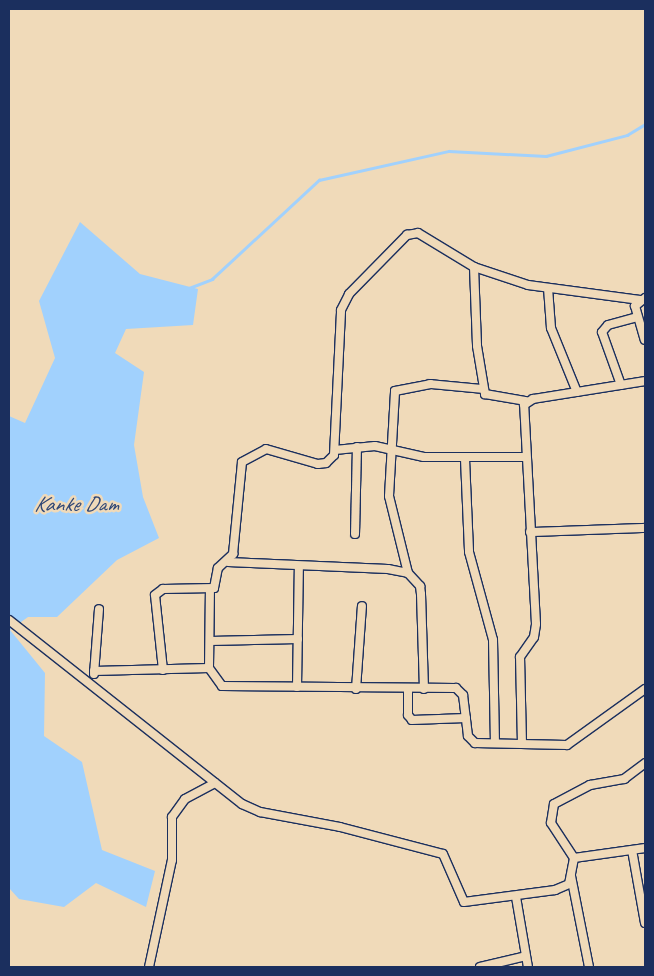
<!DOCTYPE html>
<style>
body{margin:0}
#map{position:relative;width:654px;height:976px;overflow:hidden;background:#f0dab9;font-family:Caveat,sans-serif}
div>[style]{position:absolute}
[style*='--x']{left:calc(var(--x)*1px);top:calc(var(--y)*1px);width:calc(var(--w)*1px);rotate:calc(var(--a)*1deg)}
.water>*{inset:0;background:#a1d1fd}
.stream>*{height:2.5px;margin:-1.25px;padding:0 1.25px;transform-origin:1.25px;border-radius:1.25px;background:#a1d1fd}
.roads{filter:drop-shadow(1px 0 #1b2f5e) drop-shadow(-1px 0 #1b2f5e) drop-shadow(0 1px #1b2f5e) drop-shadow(0 -1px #1b2f5e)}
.minor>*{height:8px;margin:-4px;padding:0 4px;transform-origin:4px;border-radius:4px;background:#f0dab9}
span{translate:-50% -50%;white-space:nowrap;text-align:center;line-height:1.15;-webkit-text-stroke:5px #f0dab9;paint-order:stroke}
.water-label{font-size:22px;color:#2f4776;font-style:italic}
.frame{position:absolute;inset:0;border:10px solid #1b2f5e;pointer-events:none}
</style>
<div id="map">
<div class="water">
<div style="clip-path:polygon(80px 222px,140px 274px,198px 289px,193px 325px,126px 329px,115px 353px,144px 372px,134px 445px,143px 497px,159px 538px,117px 560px,57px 617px,28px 617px,10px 630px,45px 673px,44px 736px,82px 762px,102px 850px,155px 871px,146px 907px,96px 883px,64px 907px,19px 899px,9px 888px,9px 416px,25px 423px,55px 358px,39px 301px)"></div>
</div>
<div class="stream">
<div style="--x:189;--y:288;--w:25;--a:-21"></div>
<div style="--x:212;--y:279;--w:146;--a:-42.8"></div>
<div style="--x:319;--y:180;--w:133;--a:-12.6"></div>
<div style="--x:449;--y:151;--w:97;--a:3"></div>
<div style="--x:546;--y:156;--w:84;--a:-14.5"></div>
<div style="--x:627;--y:135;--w:21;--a:-31"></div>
</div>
<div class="roads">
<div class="minor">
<div style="--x:474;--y:267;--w:79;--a:87.8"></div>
<div style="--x:477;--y:346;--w:49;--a:80.5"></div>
<div style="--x:485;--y:394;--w:42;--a:9.7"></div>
<div style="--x:548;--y:288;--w:40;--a:85.7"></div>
<div style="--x:551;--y:328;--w:69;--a:67.9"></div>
<div style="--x:645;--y:298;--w:13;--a:141"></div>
<div style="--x:635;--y:306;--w:35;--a:74"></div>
<div style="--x:621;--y:385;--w:56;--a:-109.7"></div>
<div style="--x:602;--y:332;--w:9;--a:-49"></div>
<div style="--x:608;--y:325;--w:30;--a:-15"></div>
<div style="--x:335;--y:450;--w:40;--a:-5.7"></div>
<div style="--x:375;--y:446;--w:50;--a:12.7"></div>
<div style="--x:424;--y:457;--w:102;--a:0"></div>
<div style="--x:465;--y:459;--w:93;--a:87.5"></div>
<div style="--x:469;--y:552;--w:91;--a:74.7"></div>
<div style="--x:493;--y:640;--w:103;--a:88.9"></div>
<div style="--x:530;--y:532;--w:115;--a:-2"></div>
<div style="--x:355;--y:534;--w:87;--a:-88.7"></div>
<div style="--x:228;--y:562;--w:160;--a:2.5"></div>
<div style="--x:388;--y:569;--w:20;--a:11"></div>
<div style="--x:408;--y:573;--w:18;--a:47"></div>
<div style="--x:420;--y:586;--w:8;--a:83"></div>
<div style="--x:421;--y:594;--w:95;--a:88.2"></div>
<div style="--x:408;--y:573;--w:79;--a:-103.9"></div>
<div style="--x:389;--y:496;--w:105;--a:-86.7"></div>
<div style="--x:395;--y:391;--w:36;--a:-11"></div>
<div style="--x:430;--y:384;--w:53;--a:5.4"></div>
<div style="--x:9;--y:620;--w:297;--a:38.3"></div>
<div style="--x:242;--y:804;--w:20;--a:24"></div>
<div style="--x:260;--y:812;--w:81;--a:10.6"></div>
<div style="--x:340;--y:827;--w:106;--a:14.7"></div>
<div style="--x:443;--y:854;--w:52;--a:66.4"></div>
<div style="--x:464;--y:902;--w:92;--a:-7.5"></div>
<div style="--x:555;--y:890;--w:15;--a:-23"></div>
<div style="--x:569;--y:884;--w:26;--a:-79"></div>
<div style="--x:574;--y:858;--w:72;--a:-8"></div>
<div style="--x:210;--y:641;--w:88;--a:-1.3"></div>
<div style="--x:209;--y:668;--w:77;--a:-89.3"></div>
<div style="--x:163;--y:670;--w:75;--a:-96.1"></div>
<div style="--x:155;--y:595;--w:10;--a:-37"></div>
<div style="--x:163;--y:589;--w:51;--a:-1.1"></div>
<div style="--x:214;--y:588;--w:20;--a:-79"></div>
<div style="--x:218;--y:568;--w:21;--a:-43"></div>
<div style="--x:233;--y:554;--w:92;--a:-84.4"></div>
<div style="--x:242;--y:462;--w:27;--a:-28"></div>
<div style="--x:266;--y:449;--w:54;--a:16.1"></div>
<div style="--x:318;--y:464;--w:8;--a:-7"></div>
<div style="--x:326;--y:463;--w:11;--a:-45"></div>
<div style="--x:334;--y:455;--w:145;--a:-87.2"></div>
<div style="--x:341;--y:310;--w:18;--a:-63"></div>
<div style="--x:349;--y:294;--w:83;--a:-45.5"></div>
<div style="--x:407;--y:235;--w:11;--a:-10"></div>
<div style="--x:418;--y:233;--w:66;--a:31.3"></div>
<div style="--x:474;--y:267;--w:57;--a:18.4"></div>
<div style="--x:528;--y:285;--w:113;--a:7.6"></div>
<div style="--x:94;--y:671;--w:115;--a:-1.5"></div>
<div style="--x:209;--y:668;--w:22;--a:54"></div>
<div style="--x:222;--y:686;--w:234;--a:0.5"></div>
<div style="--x:456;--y:688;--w:10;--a:45"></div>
<div style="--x:463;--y:695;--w:41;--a:83"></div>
<div style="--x:468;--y:736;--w:10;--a:45"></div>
<div style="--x:475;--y:743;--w:92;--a:1.2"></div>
<div style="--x:567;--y:745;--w:96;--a:-35.7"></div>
<div style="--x:94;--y:674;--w:65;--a:-85.6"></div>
<div style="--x:297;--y:687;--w:121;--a:-89.1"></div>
<div style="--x:356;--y:689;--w:83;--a:-85.9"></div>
<div style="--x:408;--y:689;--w:26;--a:90"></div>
<div style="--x:408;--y:715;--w:6;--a:51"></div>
<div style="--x:412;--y:720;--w:54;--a:-2.1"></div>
<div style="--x:522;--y:744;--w:87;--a:-91.3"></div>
<div style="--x:520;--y:657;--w:24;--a:-55"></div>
<div style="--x:534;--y:637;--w:13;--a:-81"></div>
<div style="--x:536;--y:624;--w:219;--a:-93.1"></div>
<div style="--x:524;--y:405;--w:11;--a:-34"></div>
<div style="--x:533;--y:399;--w:113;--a:-9.1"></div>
<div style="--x:632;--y:850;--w:74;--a:79.9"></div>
<div style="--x:574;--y:858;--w:42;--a:-123.3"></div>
<div style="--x:551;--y:823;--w:19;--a:-81"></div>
<div style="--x:554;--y:804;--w:41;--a:-27.8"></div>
<div style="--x:590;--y:785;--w:35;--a:-10"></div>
<div style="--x:624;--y:779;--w:26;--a:-37"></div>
<div style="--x:571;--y:876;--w:93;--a:78.8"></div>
<div style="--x:516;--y:897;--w:71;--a:80.3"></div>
<div style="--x:149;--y:967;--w:109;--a:-77.9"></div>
<div style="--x:172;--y:860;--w:43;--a:-90"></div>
<div style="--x:172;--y:817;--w:22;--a:-54"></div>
<div style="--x:185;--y:799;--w:34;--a:-28"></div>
<div style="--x:480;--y:967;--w:47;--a:-13.4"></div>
</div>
</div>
<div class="water-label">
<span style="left:76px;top:505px">Kanke Dam</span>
</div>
<div class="frame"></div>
</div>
